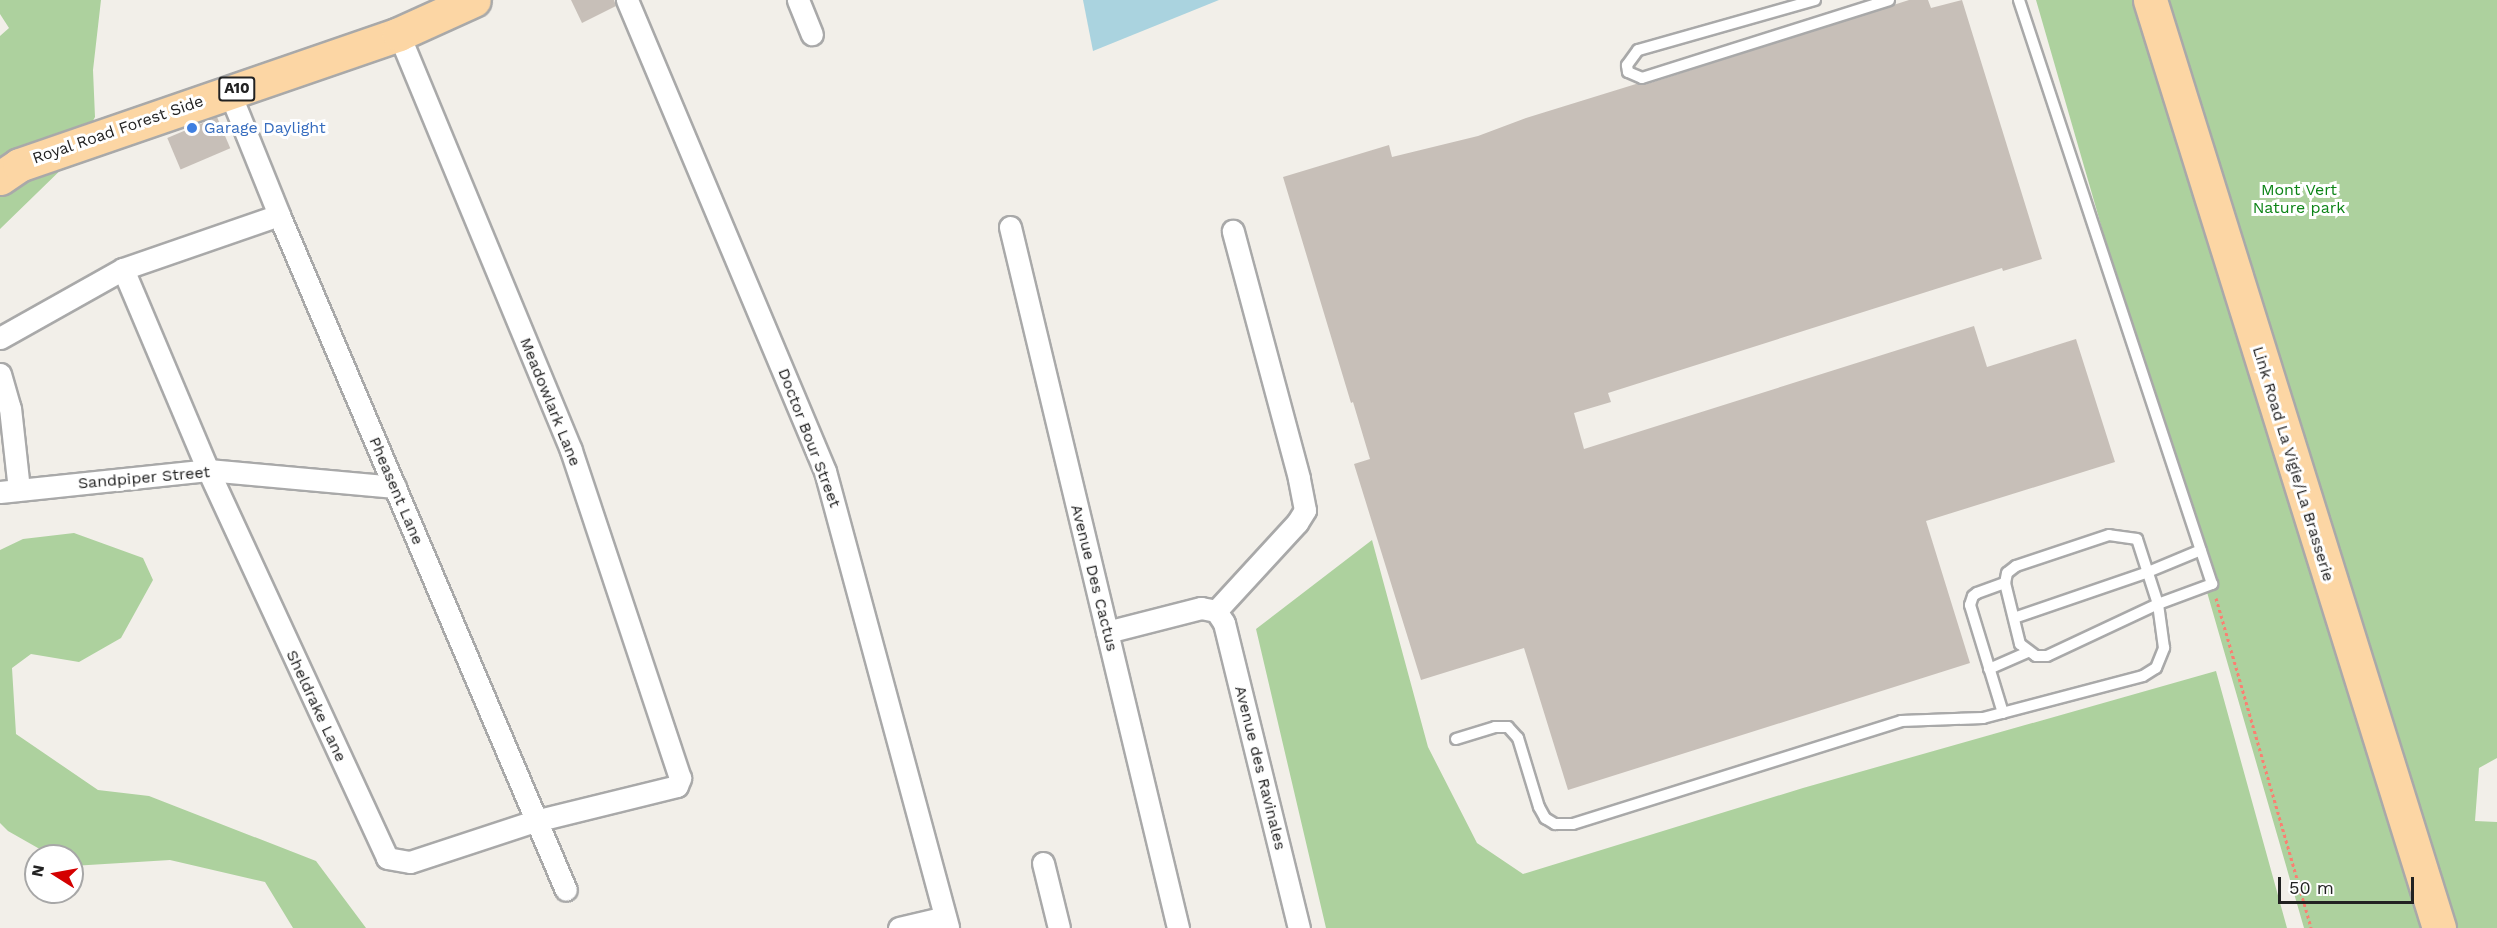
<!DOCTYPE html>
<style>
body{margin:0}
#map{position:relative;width:2497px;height:928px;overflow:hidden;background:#f2efe9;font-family:"Work Sans",sans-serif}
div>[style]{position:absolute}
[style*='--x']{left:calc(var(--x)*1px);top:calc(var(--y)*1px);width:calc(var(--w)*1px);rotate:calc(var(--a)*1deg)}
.forest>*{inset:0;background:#add19e}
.water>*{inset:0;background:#aad3df}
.building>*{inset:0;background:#c7bfb8;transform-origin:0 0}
.path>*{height:3px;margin-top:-1.5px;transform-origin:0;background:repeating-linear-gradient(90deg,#fa8072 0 3px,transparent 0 6px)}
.roads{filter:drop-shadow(2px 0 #a9a9a9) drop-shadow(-2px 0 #a9a9a9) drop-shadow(0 2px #a9a9a9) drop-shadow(0 -2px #a9a9a9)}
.lane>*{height:10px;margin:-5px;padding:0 5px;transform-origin:5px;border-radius:5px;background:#fff}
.street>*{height:21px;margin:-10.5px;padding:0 10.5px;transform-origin:10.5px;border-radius:10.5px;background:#fff}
.primary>*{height:33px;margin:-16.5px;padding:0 16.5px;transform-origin:16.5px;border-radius:16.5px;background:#fcd6a4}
.dots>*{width:16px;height:16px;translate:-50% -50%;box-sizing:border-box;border:3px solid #fff;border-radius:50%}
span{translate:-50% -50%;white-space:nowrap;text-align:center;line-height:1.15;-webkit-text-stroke:6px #fff;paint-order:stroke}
.shield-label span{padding:2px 4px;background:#fff;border:2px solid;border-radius:4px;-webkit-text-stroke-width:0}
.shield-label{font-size:15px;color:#222;font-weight:700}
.shop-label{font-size:16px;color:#366cbe}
.left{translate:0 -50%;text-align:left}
.street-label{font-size:16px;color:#222}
.park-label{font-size:16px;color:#0c8416}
.north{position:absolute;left:24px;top:844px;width:60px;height:60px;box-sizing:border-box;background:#fff;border:2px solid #a7a7a7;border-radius:50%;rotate:281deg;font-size:16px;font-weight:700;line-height:24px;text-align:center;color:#222}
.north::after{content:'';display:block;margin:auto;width:21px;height:27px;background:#d40000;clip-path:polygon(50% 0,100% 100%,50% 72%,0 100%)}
.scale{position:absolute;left:2278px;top:877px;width:136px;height:27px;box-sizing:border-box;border:3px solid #222;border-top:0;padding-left:8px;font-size:18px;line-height:21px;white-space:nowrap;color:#222;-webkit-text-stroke:4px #fff;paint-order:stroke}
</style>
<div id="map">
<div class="forest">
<div style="clip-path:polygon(0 0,101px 0,93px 70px,95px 117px,73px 158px,0 229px,0 36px,9px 28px,0 14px)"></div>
<div style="clip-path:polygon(2036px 0,2497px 0,2497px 758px,2479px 768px,2475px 821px,2497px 822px,2497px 928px,2304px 928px)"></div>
<div style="clip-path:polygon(74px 533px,143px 558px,153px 580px,121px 638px,79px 662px,31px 654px,12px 668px,16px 734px,98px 790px,149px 796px,316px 861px,366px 928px,293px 928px,265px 882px,170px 860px,72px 866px,72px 856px,52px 856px,8px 831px,0 823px,0 550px,23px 539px)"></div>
<div style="clip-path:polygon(1372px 540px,1428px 747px,1477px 843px,1523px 874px,1803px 788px,2216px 671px,2287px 928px,1326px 928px,1256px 629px)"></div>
</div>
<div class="water">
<div style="clip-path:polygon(1083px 0,1219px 0,1093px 51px)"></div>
</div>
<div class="building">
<div style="clip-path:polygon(571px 0,614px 0,616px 6px,582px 23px)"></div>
<div style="clip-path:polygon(1909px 0,1928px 0,1931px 8px,1962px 0,2042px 259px,2003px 271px,2002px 268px,1608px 393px,1611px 402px,1574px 413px,1584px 449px,1974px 326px,1987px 367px,2076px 339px,2115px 462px,1926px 521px,1970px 663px,1568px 790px,1524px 648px,1421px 680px,1354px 464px,1370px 459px,1353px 402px,1351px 403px,1283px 177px,1389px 145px,1392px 157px,1478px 136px,1526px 118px,1636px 84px,1644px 85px)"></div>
<div style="left:217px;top:117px;width:34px;height:54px;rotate:67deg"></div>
</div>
<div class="path">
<div style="--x:2216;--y:598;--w:343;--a:73.9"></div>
</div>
<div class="roads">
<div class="lane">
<div style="--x:1815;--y:0;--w:184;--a:164.2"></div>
<div style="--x:1638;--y:50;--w:19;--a:126"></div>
<div style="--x:1627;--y:65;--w:7;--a:82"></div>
<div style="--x:1628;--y:72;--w:15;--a:23"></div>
<div style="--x:1642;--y:78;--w:259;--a:-17.5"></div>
<div style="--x:2014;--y:618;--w:142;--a:-18.9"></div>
<div style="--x:2148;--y:572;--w:57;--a:-22.5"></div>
<div style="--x:1989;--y:669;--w:43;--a:-23.6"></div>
<div style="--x:2003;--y:713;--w:113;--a:-107"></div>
<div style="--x:1970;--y:605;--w:9;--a:-72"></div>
<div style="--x:1973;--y:596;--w:5;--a:-37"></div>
<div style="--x:1977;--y:593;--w:30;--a:-20"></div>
<div style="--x:1456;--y:739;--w:41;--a:-17.1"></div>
<div style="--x:1495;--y:727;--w:13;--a:0"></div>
<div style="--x:1508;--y:727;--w:15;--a:48"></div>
<div style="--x:1518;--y:738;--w:72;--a:73.1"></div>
<div style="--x:1539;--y:807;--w:13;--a:61"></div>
<div style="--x:1545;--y:818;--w:12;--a:31"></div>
<div style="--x:1555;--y:824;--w:18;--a:0"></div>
<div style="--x:1573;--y:824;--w:344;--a:-17.4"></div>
<div style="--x:1901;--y:721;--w:82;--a:-2.1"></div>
<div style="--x:1983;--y:718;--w:165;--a:-14.7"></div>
<div style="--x:2143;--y:676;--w:15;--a:-32"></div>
<div style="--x:2156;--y:668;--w:22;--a:-68"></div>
<div style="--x:2164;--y:648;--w:44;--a:-97.8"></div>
<div style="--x:2158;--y:604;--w:68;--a:-107.9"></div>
<div style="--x:2137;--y:539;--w:28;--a:-172"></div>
<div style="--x:2109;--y:535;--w:98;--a:161.6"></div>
<div style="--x:2016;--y:566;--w:11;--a:142"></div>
<div style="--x:2007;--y:573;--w:10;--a:101"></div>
<div style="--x:2005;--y:583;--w:63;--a:76.2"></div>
<div style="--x:2020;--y:644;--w:20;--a:37"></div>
<div style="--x:2036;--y:656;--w:11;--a:0"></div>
<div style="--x:2047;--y:656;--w:123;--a:-25.1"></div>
<div style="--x:2158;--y:604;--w:58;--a:-20.3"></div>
<div style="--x:2212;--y:584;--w:615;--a:-108.29"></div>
</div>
<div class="street">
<div style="--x:627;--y:0;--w:511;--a:67.2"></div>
<div style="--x:825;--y:471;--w:473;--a:74.9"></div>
<div style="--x:798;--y:0;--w:37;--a:68"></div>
<div style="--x:229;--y:91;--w:134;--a:68"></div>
<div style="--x:279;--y:215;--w:733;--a:66.97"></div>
<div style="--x:1010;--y:227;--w:721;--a:76.52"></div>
<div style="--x:123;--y:269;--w:218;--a:67.1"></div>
<div style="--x:208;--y:470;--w:427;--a:65.2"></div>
<div style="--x:387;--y:858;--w:23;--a:10"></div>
<div style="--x:410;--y:862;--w:132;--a:-18.2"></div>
<div style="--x:535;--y:821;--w:146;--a:-13.8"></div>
<div style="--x:677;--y:786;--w:9;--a:-69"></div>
<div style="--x:680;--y:778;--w:346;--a:-108.4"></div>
<div style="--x:571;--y:450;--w:450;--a:-112.5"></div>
<div style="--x:0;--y:338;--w:141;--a:-29.3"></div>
<div style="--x:123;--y:269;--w:165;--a:-19.1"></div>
<div style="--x:0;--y:374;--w:35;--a:74"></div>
<div style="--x:10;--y:408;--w:82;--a:83.7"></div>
<div style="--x:0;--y:492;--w:209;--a:-6"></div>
<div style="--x:208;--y:470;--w:188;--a:5.2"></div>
<div style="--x:1216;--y:611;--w:120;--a:-47.4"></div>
<div style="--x:1297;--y:523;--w:15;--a:-58"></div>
<div style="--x:1305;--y:510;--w:33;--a:-101"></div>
<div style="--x:1299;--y:478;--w:256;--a:-105"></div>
<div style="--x:1216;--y:611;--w:14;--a:56"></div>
<div style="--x:1224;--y:623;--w:314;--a:76.2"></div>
<div style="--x:1107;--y:632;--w:97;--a:-14.3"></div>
<div style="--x:1201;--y:608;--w:15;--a:11"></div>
<div style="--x:1043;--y:863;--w:67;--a:76.2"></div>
<div style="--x:899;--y:928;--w:47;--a:-13.4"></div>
</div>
<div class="primary">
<div style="--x:2150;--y:0;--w:972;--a:72.7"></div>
<div style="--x:0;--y:178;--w:23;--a:-34"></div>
<div style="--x:19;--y:165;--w:402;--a:-19"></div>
<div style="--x:399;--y:34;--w:82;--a:-24.4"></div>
</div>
</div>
<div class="dots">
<div style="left:192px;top:128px;background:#3f7fe0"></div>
</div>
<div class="shield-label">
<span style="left:237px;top:89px">A10</span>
</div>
<div class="shop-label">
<span class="left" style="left:204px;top:128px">Garage Daylight</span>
</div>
<div class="street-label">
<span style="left:118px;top:130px;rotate:-19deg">Royal Road Forest Side</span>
<span style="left:550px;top:402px;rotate:68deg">Meadowlark Lane</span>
<span style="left:809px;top:438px;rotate:69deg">Doctor Bour Street</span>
<span style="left:2293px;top:464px;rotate:73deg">Link Road La Vigie/La Brasserie</span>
<span style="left:144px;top:478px;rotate:-5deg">Sandpiper Street</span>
<span style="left:396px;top:491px;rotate:67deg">Pheasent Lane</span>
<span style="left:1094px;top:578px;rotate:76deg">Avenue Des Cactus</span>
<span style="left:316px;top:706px;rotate:65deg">Sheldrake Lane</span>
<span style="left:1260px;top:768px;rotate:76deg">Avenue des Ravinales</span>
</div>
<div class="park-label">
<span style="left:2299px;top:199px">Mont Vert<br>Nature park</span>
</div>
<div class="north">N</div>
<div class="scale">50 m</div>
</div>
